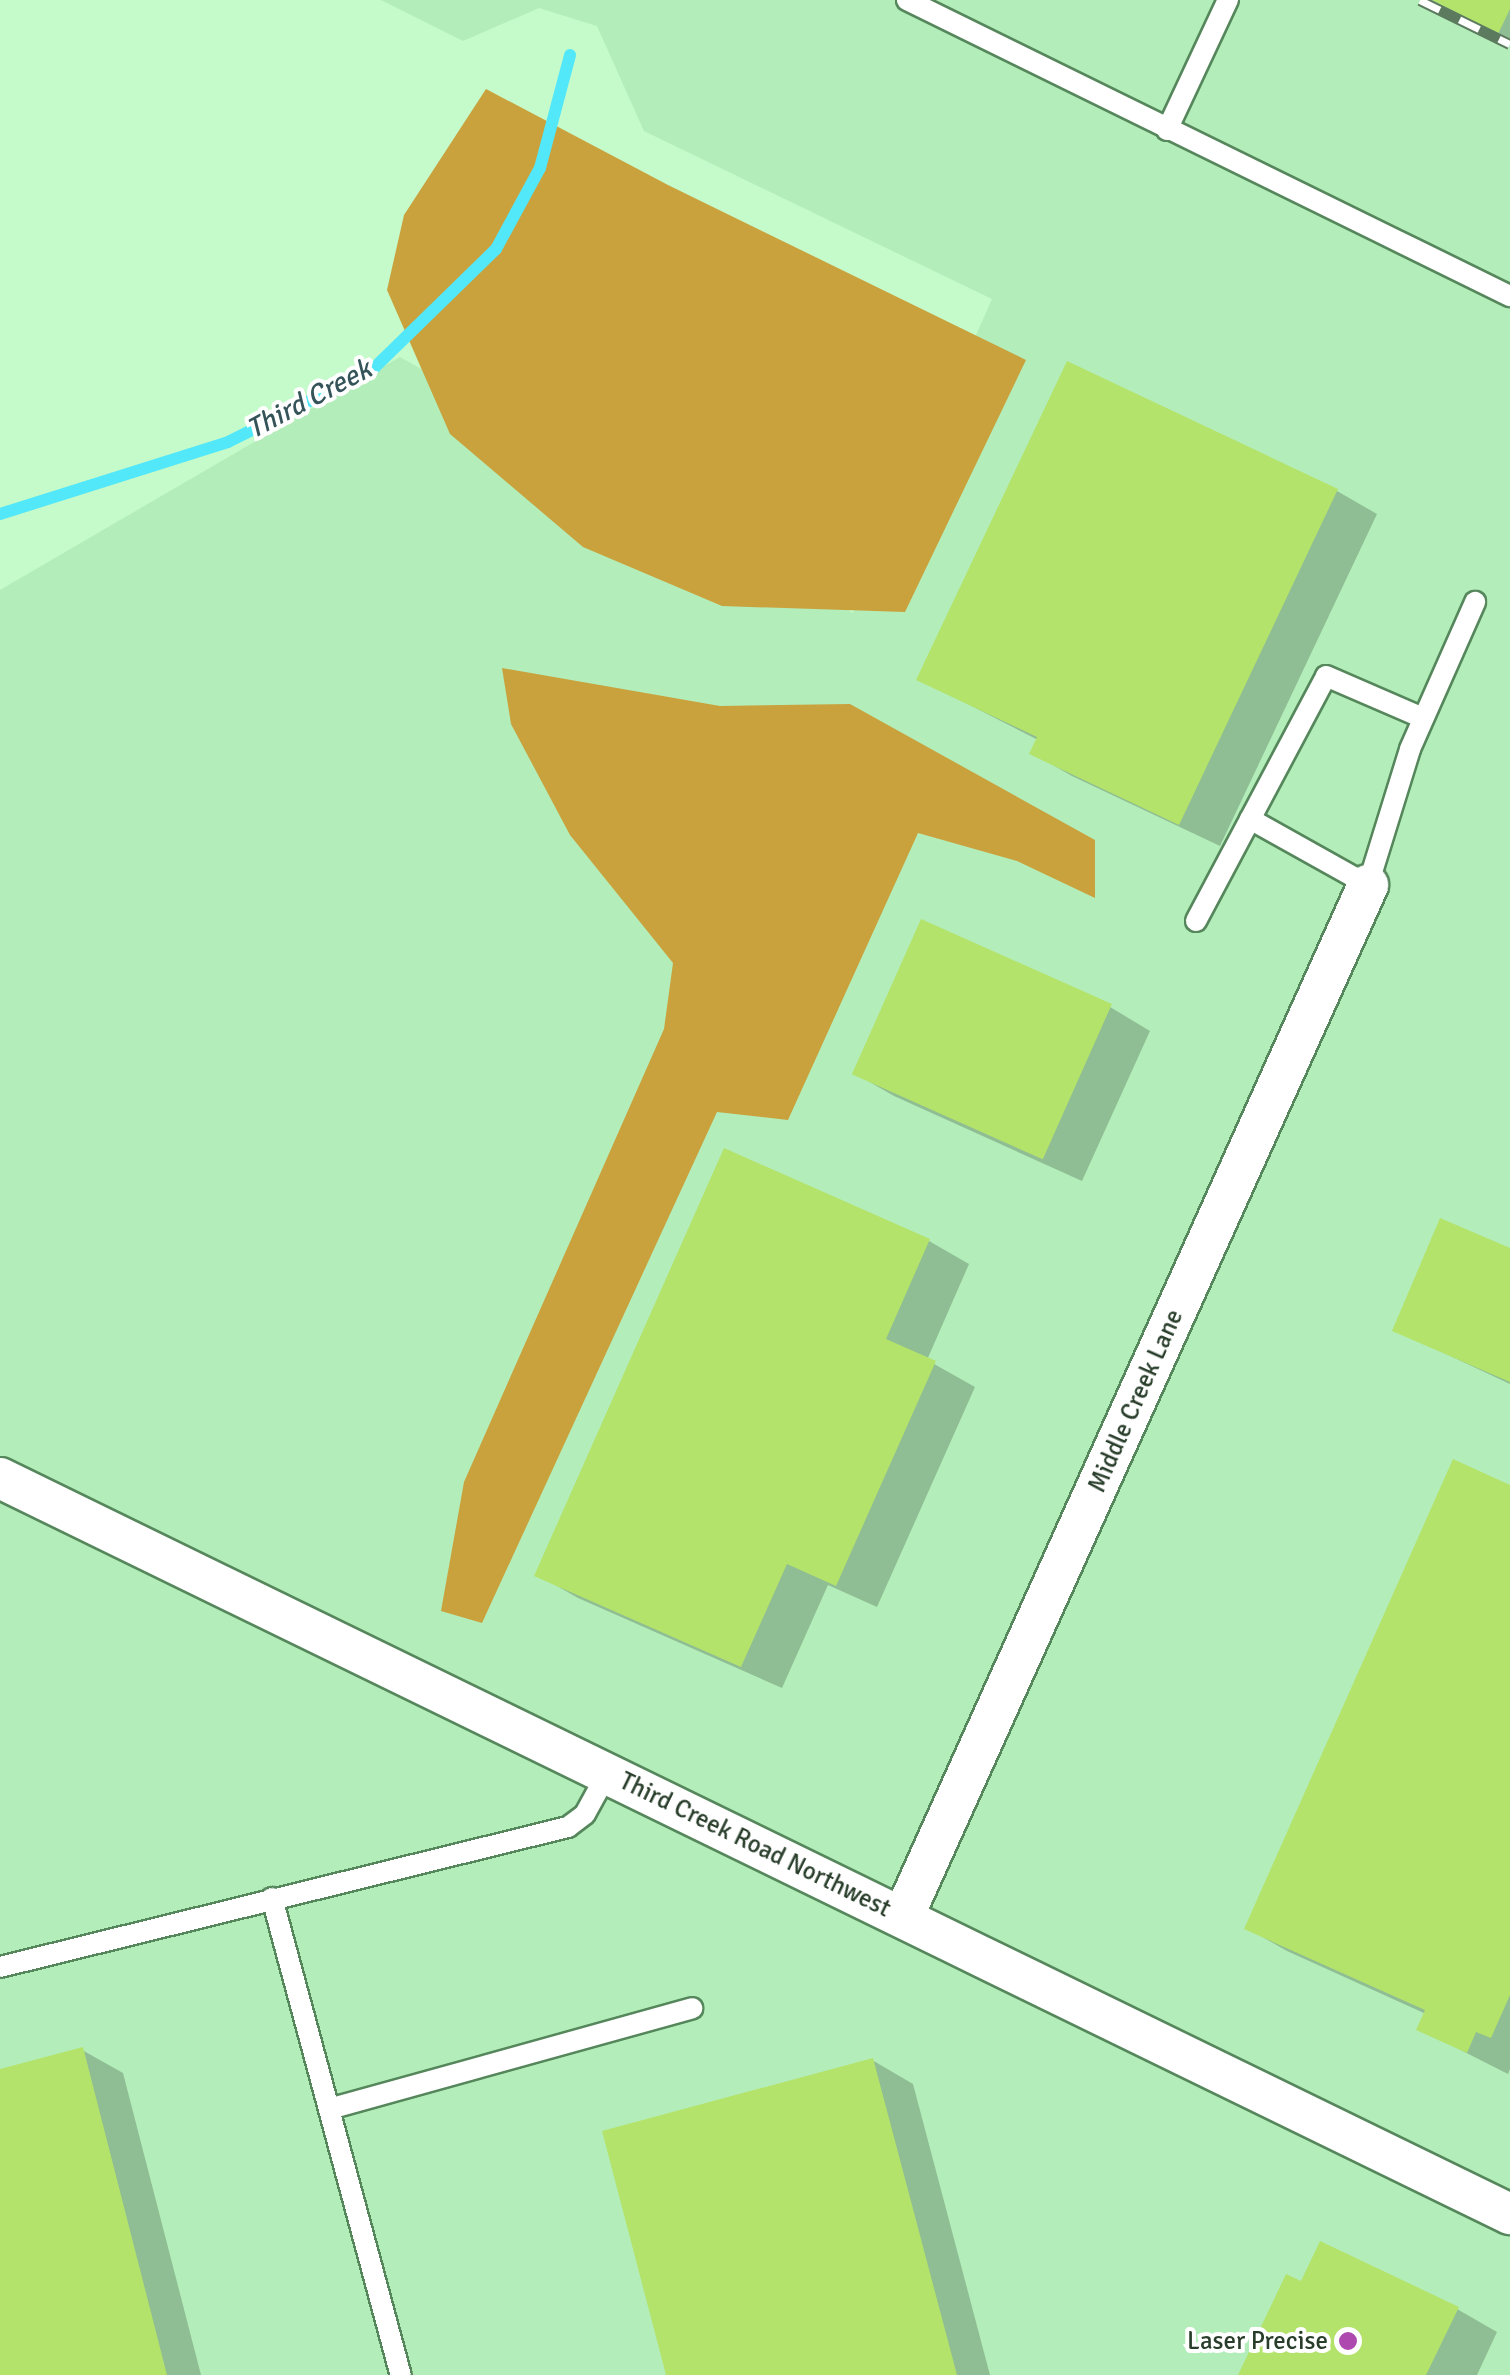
<!DOCTYPE html>
<style>
body{margin:0}
#map{position:relative;width:1510px;height:2375px;overflow:hidden;background:#c5faca;font-family:Signika,sans-serif}
div>[style]{position:absolute}
[style*='--x']{left:calc(var(--x)*1px);top:calc(var(--y)*1px);width:calc(var(--w)*1px);rotate:calc(var(--a)*1deg)}
.built>*{inset:0;background:#b3edb9}
.forest>*{inset:0;background:#caa23d}
.shadow>*{inset:0;background:#0003}
.stream>*{height:12px;margin:-6px;padding:0 6px;transform-origin:6px;border-radius:6px;background:#53e7fa}
.building>*{inset:0;background:#b4e36b;transform-origin:0 0}
.roads{filter:drop-shadow(2px 0 #56875c) drop-shadow(-2px 0 #56875c) drop-shadow(0 2px #56875c) drop-shadow(0 -2px #56875c)}
.service>*{height:20px;margin:-10px;padding:0 10px;transform-origin:10px;border-radius:10px;background:#fff}
.minor>*{height:40px;margin:-20px;padding:0 20px;transform-origin:20px;border-radius:20px;background:#fff}
.rail>*{height:11px;margin-top:-5.5px;transform-origin:0;background:repeating-linear-gradient(90deg,#fff 0 22px,#5b7a5e 0 44px);box-sizing:border-box;border-block:2px solid #5b7a5e}
.dots>*{width:28px;height:28px;translate:-50% -50%;box-sizing:border-box;border:5px solid #fff;border-radius:50%}
span{translate:-50% -50%;white-space:nowrap;text-align:center;line-height:1.15;-webkit-text-stroke:8px #fff;paint-order:stroke}
.street-label{font-size:25px;color:#283d2a}
.poi-label{font-size:25px;color:#283d2a}
.right{translate:-100% -50%;text-align:right}
.water-label{font-size:28px;color:#355459;font-style:italic}
</style>
<div id="map">
<div class="built">
<div style="clip-path:polygon(381px 0,1510px 0,1510px 2375px,0 2375px,0 590px,400px 357px,853px 613px,992px 299px,644px 131px,597px 26px,539px 8px,463px 41px)"></div>
</div>
<div class="forest">
<div style="clip-path:polygon(486px 89px,668px 185px,1026px 360px,905px 612px,722px 606px,583px 547px,450px 434px,387px 290px,404px 215px)"></div>
<div style="clip-path:polygon(502px 668px,720px 706px,850px 704px,1095px 840px,1095px 898px,1017px 861px,918px 833px,788px 1120px,717px 1112px,482px 1623px,441px 1611px,464px 1482px,664px 1029px,673px 963px,570px 835px,511px 724px)"></div>
</div>
<div class="shadow">
<div style="clip-path:polygon(1432px 0,1510px 0,1510px 40px)"></div>
<div style="clip-path:polygon(1337px 491px,1377px 514px,1220px 846px,1072px 776px,1032px 753px,1038px 740px,919px 679px)"></div>
<div style="clip-path:polygon(922px 922px,1110px 1007px,1150px 1031px,1082px 1181px,894px 1096px,854px 1073px)"></div>
<div style="clip-path:polygon(725px 1151px,929px 1241px,969px 1264px,927px 1360px,975px 1387px,877px 1607px,828px 1585px,782px 1688px,578px 1598px,538px 1575px)"></div>
<div style="clip-path:polygon(1510px 1251px,1510px 1384px,1395px 1330px)"></div>
<div style="clip-path:polygon(1510px 1488px,1510px 2069px,1508px 2074px,1419px 2029px,1426px 2014px,1287px 1951px,1247px 1928px)"></div>
<div style="clip-path:polygon(82px 2050px,123px 2073px,201px 2375px,0 2375px,0 2071px)"></div>
<div style="clip-path:polygon(872px 2060px,913px 2084px,990px 2375px,669px 2375px)"></div>
<div style="clip-path:polygon(1302px 2284px,1457px 2309px,1497px 2332px,1477px 2375px,1241px 2375px)"></div>
</div>
<div class="stream">
<div style="--x:0;--y:514;--w:239;--a:-17.5"></div>
<div style="--x:228;--y:442;--w:162;--a:-26.7"></div>
<div style="--x:373;--y:369;--w:172;--a:-44.3"></div>
<div style="--x:496;--y:249;--w:92;--a:-61.5"></div>
<div style="--x:540;--y:168;--w:117;--a:-75.1"></div>
</div>
<div class="building">
<div style="clip-path:polygon(1432px 0,1510px 0,1510px 9px,1498px 34px)"></div>
<div style="clip-path:polygon(1067px 361px,1338px 489px,1179px 825px,1029px 754px,1037px 737px,916px 680px)"></div>
<div style="left:921px;top:919px;width:209px;height:170px;rotate:24deg"></div>
<div style="clip-path:polygon(724px 1148px,930px 1239px,886px 1339px,936px 1361px,836px 1586px,787px 1564px,741px 1667px,534px 1576px)"></div>
<div style="clip-path:polygon(1440px 1218px,1510px 1248px,1510px 1382px,1392px 1331px)"></div>
<div style="clip-path:polygon(1453px 1459px,1510px 1485px,1510px 1995px,1491px 2038px,1476px 2032px,1467px 2053px,1416px 2030px,1425px 2010px,1244px 1929px)"></div>
<div style="clip-path:polygon(83px 2047px,167px 2375px,0 2375px,0 2069px)"></div>
<div style="clip-path:polygon(873px 2058px,957px 2375px,666px 2375px,602px 2131px)"></div>
<div style="clip-path:polygon(1320px 2241px,1459px 2307px,1426px 2375px,1238px 2375px,1286px 2274px,1301px 2281px)"></div>
</div>
<div class="roads">
<div class="service">
<div style="--x:907;--y:0;--w:672;--a:26.15"></div>
<div style="--x:1167;--y:130;--w:144;--a:-64.9"></div>
<div style="--x:1250;--y:819;--w:135;--a:29.2"></div>
<div style="--x:1368;--y:885;--w:142;--a:-72.8"></div>
<div style="--x:1410;--y:749;--w:161;--a:-66.1"></div>
<div style="--x:1196;--y:921;--w:277;--a:-62"></div>
<div style="--x:1326;--y:676;--w:106;--a:23.4"></div>
<div style="--x:272;--y:1898;--w:494;--a:74.9"></div>
<div style="--x:0;--y:1967;--w:585;--a:-13.85"></div>
<div style="--x:568;--y:1827;--w:21;--a:-37"></div>
<div style="--x:585;--y:1814;--w:46;--a:-61.2"></div>
<div style="--x:329;--y:2109;--w:377;--a:-15.5"></div>
</div>
<div class="minor">
<div style="--x:0;--y:1478;--w:1680;--a:25.99"></div>
<div style="--x:903;--y:1917;--w:1132;--a:-65.74"></div>
</div>
</div>
<div class="rail">
<div style="--x:1420;--y:0;--w:100;--a:26.1"></div>
</div>
<div class="dots">
<div style="left:1348px;top:2341px;background:#ae49af"></div>
</div>
<div class="street-label">
<span style="left:1136px;top:1401px;rotate:-66deg">Middle Creek Lane</span>
<span style="left:755px;top:1845px;rotate:26deg">Third Creek Road Northwest</span>
</div>
<div class="poi-label">
<span class="right" style="left:1328px;top:2341px">Laser Precise</span>
</div>
<div class="water-label">
<span style="left:309px;top:399px;rotate:-28deg">Third Creek</span>
</div>
</div>
